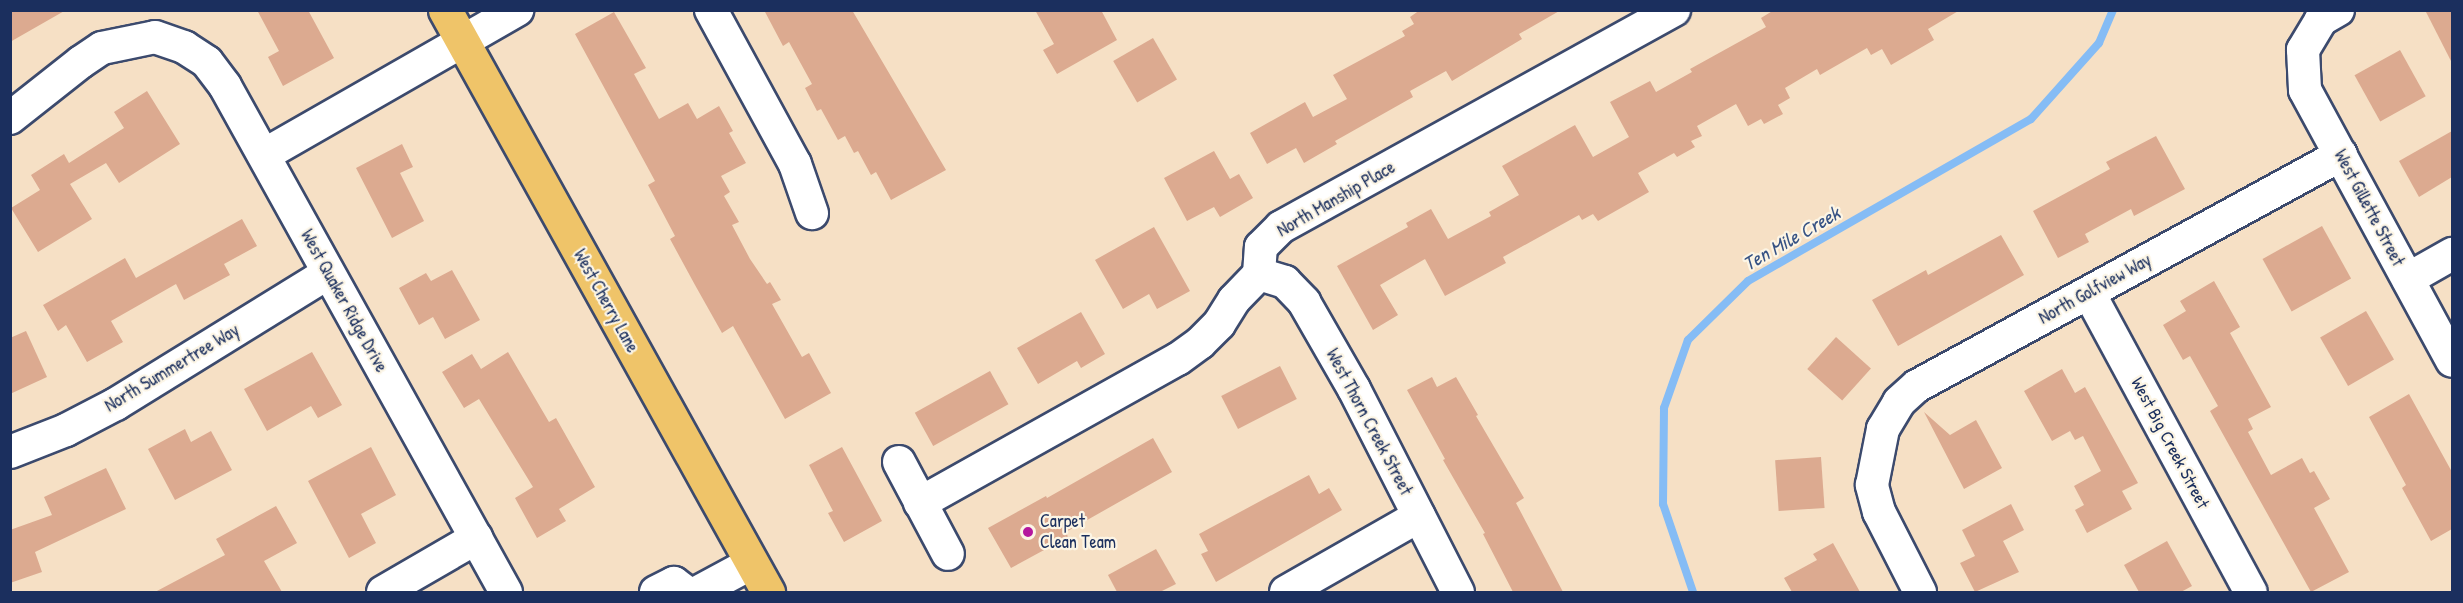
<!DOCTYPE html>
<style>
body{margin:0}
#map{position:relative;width:2463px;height:603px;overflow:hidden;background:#f6e0c5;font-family:"Patrick Hand",sans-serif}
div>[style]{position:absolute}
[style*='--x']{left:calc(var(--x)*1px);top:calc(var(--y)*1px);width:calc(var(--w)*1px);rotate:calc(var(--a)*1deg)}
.stream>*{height:8px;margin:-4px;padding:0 4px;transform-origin:4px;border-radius:4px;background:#85bcf5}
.building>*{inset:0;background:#dcaa90;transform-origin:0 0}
.roads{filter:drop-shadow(2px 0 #3c4a6d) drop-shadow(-2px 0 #3c4a6d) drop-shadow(0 2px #3c4a6d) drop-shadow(0 -2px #3c4a6d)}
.minor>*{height:32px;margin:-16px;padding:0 16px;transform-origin:16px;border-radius:16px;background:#fff}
.major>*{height:33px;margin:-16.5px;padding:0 16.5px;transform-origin:16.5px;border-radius:16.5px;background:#efc469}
.dots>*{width:16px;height:16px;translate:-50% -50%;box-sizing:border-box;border:3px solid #fcf5e5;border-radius:50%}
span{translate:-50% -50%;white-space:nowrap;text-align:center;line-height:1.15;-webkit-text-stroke:4.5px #fcf5e5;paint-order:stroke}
.street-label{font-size:18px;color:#1b2f5e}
.poi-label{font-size:18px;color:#1b2f5e}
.left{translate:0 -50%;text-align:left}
.water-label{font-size:20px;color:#365284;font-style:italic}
.frame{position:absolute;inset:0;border:12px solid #1b2f5e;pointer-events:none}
</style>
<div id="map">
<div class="stream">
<div style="--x:1693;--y:592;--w:93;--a:-108.8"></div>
<div style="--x:1663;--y:504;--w:96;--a:-89.4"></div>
<div style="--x:1664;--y:408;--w:72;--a:-70.6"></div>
<div style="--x:1688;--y:340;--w:84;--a:-44.5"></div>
<div style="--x:1748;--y:281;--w:326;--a:-29.8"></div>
<div style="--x:2031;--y:119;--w:102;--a:-48.2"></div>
<div style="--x:2099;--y:43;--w:36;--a:-67"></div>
</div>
<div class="building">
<div style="clip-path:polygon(10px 10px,66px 10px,10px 42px)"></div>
<div style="clip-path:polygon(257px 10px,308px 10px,334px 58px,283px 86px,268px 57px,279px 51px)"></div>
<div style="clip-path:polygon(764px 10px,852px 10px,946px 170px,891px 200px,876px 172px,871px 175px,858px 151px,854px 153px,845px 136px,838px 140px,821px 109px,817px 111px,805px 88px,812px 84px,789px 42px,783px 46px)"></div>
<div style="clip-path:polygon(1035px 10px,1101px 10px,1117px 40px,1057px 74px,1043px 50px,1054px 44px)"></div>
<div style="clip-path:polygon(1420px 10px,1561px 10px,1519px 34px,1522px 39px,1452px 81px,1446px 71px,1410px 91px,1413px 97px,1335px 141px,1337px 144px,1304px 163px,1296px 148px,1267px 164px,1250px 133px,1305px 102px,1313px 117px,1347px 99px,1333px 75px,1405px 36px,1402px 31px,1414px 24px,1410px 17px)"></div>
<div style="clip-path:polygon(1774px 10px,1960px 10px,1928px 29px,1934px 40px,1891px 65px,1882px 49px,1871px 55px,1867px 48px,1820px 75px,1817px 69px,1785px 88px,1790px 98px,1778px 105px,1783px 114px,1764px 124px,1761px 119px,1748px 126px,1736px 104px,1697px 126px,1702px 136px,1691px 141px,1695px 147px,1677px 157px,1674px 153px,1638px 173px,1649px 192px,1598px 221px,1593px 214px,1582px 220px,1579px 215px,1503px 257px,1506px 263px,1445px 296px,1425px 259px,1380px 285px,1398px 315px,1373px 330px,1337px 266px,1408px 227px,1406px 223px,1431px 209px,1448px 239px,1491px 216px,1489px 212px,1519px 195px,1502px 166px,1575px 125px,1593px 157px,1629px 137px,1610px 102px,1650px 81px,1656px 92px,1692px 72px,1690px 69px,1766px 27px,1761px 18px)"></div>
<div style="clip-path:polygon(2425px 10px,2452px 10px,2452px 63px)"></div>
<div style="clip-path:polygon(614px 12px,646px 68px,634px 74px,659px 119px,688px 103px,697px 119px,719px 106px,733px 131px,729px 133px,746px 163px,721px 176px,730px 192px,724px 196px,739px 222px,732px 225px,750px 259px,767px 284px,770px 282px,781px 300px,772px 304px,802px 357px,809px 353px,831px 393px,785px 419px,733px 326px,722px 333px,695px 285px,670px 239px,675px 236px,648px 185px,655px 181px,575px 34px)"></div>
<div style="left:1153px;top:38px;width:48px;height:46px;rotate:60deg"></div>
<div style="left:2400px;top:50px;width:53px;height:52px;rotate:61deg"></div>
<div style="clip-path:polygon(147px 91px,180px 144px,119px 183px,106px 163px,70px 184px,92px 219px,38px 252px,11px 208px,40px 190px,31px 175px,64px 154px,69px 163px,124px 128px,114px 112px)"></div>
<div style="clip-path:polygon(2452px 131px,2452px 177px,2419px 197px,2399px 161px)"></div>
<div style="clip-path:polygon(2156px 136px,2185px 189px,2134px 216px,2131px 209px,2085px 234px,2089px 242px,2058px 258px,2033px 211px,2110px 169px,2106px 162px)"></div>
<div style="clip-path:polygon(402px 144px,413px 167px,400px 173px,424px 221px,392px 238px,356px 168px)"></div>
<div style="clip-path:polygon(1214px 151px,1230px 179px,1239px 174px,1253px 198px,1220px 217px,1214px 207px,1187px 221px,1164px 178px)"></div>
<div style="clip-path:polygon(242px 219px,257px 246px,224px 264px,230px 275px,184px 300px,176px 284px,111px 321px,123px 342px,87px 362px,66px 325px,58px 331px,43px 305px,125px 258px,136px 278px)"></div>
<div style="left:2322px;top:226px;width:60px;height:68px;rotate:61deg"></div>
<div style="clip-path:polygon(1154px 227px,1190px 291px,1157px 309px,1149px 294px,1123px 309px,1095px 260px)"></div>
<div style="clip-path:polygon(2001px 235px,2024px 275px,1898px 346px,1872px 300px,1926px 270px,1928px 275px)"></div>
<div style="clip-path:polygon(452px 270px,480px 320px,445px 339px,433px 317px,419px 325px,399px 288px,426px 273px,431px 281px)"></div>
<div style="clip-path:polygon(2214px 281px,2240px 327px,2230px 333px,2271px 407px,2248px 419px,2253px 429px,2248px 432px,2271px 475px,2302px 458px,2310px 473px,2314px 471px,2330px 499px,2314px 508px,2349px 572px,2311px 592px,2210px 411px,2218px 406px,2190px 356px,2183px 360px,2163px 325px,2186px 311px,2180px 301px)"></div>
<div style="left:2366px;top:311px;width:56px;height:53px;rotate:60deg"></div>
<div style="clip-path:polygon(1081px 312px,1105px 354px,1081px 368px,1077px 361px,1038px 384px,1017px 348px)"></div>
<div style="clip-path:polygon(26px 331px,47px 377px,10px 394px,10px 338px)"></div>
<div style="left:1836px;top:337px;width:47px;height:43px;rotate:42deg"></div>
<div style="clip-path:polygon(312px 352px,342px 405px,318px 418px,311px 406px,267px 431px,244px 389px)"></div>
<div style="clip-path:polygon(508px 352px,549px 422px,556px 418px,595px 487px,559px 509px,566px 521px,537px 538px,515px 498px,533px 487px,479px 399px,464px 408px,442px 372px,472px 354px,481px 369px)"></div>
<div style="left:1280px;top:366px;width:37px;height:66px;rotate:63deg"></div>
<div style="clip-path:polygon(2062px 369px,2075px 393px,2085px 387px,2138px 483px,2122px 491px,2132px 509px,2087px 533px,2075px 510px,2084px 505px,2074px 486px,2101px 471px,2083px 436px,2075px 440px,2070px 431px,2052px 441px,2024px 391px)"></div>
<div style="left:990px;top:371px;width:38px;height:86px;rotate:61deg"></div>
<div style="clip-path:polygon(1432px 377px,1437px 387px,1456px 377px,1478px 415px,1476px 416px,1524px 498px,1516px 503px,1563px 592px,1513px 592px,1483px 534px,1485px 533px,1443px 460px,1445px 459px,1407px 390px)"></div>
<div style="clip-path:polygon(2409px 394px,2452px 472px,2452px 529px,2431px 541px,2402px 488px,2406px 485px,2369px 417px)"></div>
<div style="clip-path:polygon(1924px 412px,1950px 435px,1976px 420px,2002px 468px,1964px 489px)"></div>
<div style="clip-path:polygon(185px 429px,191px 442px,211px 431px,232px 470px,175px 500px,148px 449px)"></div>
<div style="clip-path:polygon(1153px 438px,1172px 472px,1066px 532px,1068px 537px,1011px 568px,988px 528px,1046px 496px,1047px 498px)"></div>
<div style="clip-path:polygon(371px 447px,396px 495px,361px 514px,376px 543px,349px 558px,308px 481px)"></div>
<div style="clip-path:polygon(842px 447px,882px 521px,844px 542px,828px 513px,833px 511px,809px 465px)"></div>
<div style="left:1821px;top:457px;width:51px;height:46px;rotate:86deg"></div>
<div style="clip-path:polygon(106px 468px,126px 509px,35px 552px,42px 572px,10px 583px,10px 530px,52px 515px,44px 497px)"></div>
<div style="clip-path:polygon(1309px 475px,1319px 494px,1329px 488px,1342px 510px,1216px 582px,1201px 554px,1208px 551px,1199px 534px)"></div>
<div style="clip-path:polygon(2011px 504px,2024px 530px,2003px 541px,2019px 572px,1975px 592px,1960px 563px,1975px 556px,1962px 530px)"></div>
<div style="clip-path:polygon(276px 506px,297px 543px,264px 561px,282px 592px,155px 592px,225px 555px,216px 539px)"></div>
<div style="clip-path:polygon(2167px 541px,2192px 586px,2181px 592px,2139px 592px,2124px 565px)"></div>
<div style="clip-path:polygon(1833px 543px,1860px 592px,1792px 592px,1784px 578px,1817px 560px,1813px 554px)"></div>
<div style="clip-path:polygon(1156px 549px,1176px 584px,1160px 592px,1117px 592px,1108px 575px)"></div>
</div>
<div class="roads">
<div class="minor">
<div style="--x:711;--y:10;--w:175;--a:61.4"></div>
<div style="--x:795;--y:164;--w:52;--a:70.9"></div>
<div style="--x:2338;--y:10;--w:20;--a:150"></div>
<div style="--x:2321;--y:20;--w:35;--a:121"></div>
<div style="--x:2303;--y:50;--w:40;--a:87.1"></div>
<div style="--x:2305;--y:90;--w:308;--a:61.5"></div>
<div style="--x:10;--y:118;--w:90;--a:-38.3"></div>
<div style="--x:81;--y:62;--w:25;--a:-34"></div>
<div style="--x:102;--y:48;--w:54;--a:-11.7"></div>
<div style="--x:155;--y:37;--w:31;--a:19"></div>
<div style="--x:184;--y:47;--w:27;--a:33"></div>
<div style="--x:207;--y:62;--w:30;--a:53"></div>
<div style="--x:225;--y:86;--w:579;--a:60.96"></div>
<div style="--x:264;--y:155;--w:292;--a:-29.8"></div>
<div style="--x:1259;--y:274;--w:27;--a:17"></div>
<div style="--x:1285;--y:282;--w:28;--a:46"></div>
<div style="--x:1304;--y:302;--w:100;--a:60.1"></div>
<div style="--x:1354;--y:389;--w:228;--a:62.9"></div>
<div style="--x:2408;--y:279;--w:51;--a:-29.6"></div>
<div style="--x:2089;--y:293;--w:340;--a:61.6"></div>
<div style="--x:10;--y:452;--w:60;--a:-21.4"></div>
<div style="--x:66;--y:430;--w:56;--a:-27.5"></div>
<div style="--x:116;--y:404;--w:249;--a:-31.7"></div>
<div style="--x:899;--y:462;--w:104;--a:62"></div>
<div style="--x:920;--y:503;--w:295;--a:-29.2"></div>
<div style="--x:1178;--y:359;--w:27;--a:-36"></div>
<div style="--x:1200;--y:343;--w:27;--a:-45"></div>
<div style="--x:1219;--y:324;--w:28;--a:-58"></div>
<div style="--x:1234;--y:300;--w:36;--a:-46"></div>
<div style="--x:1259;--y:274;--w:27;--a:-86"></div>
<div style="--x:1261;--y:247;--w:28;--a:-45"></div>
<div style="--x:1281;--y:227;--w:449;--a:-28.9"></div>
<div style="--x:383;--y:592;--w:108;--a:-30.1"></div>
<div style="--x:656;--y:592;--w:20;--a:-27"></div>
<div style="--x:674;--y:583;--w:15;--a:37"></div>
<div style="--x:698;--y:592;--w:61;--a:-28.2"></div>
<div style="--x:1286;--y:592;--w:153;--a:-29.7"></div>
<div style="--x:1920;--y:592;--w:90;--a:-117.1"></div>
<div style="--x:1879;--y:512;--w:28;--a:-105"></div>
<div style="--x:1872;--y:485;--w:57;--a:-78.9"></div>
<div style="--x:1883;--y:429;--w:31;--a:-59"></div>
<div style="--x:1899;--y:402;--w:24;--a:-42"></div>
<div style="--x:1917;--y:386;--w:483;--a:-28.6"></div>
</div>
<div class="major">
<div style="--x:445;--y:10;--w:666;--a:60.97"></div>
</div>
</div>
<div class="dots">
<div style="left:1028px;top:532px;background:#b5179e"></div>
</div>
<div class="street-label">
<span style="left:1336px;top:199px;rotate:-30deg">North Manship Place</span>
<span style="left:2369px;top:208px;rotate:62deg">West Gillette Street</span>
<span style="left:2095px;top:289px;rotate:-29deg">North Golfview Way</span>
<span style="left:344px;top:301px;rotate:61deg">West Quaker Ridge Drive</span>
<span style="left:606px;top:301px;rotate:61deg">West Cherry Lane</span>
<span style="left:172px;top:368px;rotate:-31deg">North Summertree Way</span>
<span style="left:1369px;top:422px;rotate:62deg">West Thorn Creek Street</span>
<span style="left:2170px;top:443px;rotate:62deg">West Big Creek Street</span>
</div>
<div class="poi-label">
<span class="left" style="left:1040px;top:532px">Carpet<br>Clean Team</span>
</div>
<div class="water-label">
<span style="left:1791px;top:238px;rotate:-30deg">Ten Mile Creek</span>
</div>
<div class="frame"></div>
</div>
